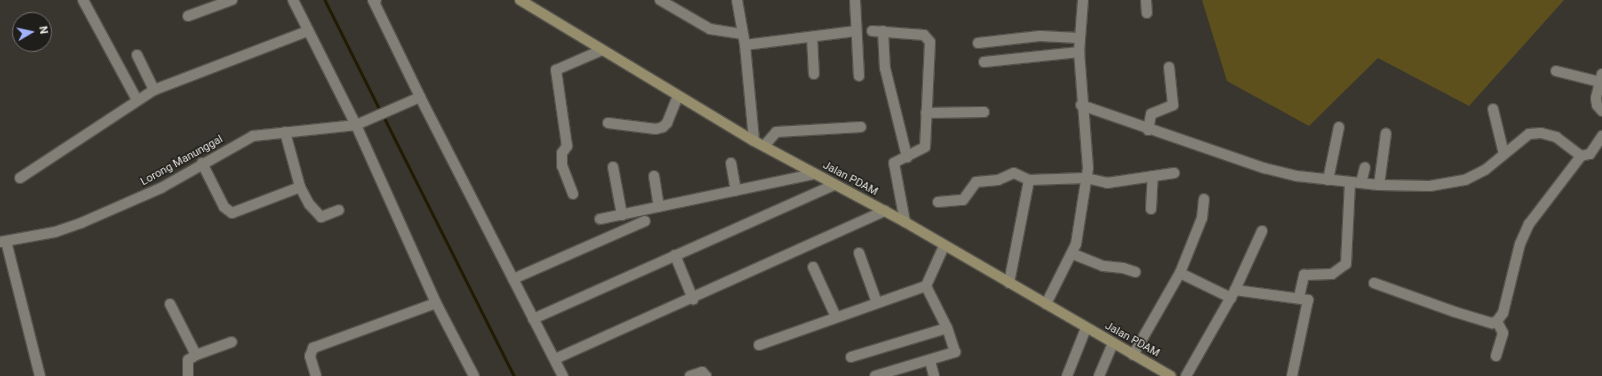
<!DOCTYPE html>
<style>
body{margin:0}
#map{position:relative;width:1602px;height:376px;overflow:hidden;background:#38362f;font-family:Roboto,sans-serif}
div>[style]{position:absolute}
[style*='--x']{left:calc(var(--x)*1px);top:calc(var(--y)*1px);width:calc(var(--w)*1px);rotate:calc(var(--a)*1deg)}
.green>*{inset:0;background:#5d501d}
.stream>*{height:2.5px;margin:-1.25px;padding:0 1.25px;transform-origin:1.25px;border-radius:1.25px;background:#211b03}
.roads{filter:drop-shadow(1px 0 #55534c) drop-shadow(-1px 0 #55534c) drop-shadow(0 1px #55534c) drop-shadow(0 -1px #55534c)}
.street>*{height:10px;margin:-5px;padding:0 5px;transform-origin:5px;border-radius:5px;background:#827f76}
.secondary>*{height:10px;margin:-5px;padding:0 5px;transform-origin:5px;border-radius:5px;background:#968d6c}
span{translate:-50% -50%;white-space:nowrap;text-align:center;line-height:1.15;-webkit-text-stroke:3px #1f1e1a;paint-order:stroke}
.street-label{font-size:11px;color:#eae9e4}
.north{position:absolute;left:12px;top:12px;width:40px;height:40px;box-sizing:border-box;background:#1f1e1a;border:1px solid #706f6b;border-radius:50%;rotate:81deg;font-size:11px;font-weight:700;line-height:16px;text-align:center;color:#eae9e4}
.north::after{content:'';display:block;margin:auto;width:14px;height:18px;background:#a3b2fd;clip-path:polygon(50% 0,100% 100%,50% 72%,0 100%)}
</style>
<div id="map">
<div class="green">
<div style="clip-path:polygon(1202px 0,1564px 0,1469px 106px,1378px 58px,1309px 126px,1227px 81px)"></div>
</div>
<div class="stream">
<div style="--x:325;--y:0;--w:125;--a:63.4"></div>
<div style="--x:384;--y:117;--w:290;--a:63.3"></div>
</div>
<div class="roads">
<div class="street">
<div style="--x:83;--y:0;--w:114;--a:61.6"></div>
<div style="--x:293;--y:0;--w:140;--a:63.3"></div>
<div style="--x:356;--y:125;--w:195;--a:65.8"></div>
<div style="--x:436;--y:303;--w:82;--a:62.5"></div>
<div style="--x:376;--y:0;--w:3;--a:180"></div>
<div style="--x:373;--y:0;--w:108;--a:64.1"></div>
<div style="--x:420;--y:97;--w:314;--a:62.9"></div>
<div style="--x:660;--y:0;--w:58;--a:30.1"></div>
<div style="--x:710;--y:29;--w:33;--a:9"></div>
<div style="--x:737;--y:0;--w:46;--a:79.9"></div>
<div style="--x:745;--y:45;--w:96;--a:84.6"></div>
<div style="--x:855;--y:0;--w:76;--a:87"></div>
<div style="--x:1146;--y:0;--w:13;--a:86"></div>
<div style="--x:188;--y:16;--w:47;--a:-20"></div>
<div style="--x:872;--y:31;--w:52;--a:4.4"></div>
<div style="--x:924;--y:35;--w:9;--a:49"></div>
<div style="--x:930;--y:42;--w:105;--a:92.7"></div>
<div style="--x:925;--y:147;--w:35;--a:153"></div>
<div style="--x:894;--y:163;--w:60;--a:79.4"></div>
<div style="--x:883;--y:31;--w:37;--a:87"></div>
<div style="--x:885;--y:68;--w:92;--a:76.1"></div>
<div style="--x:812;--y:37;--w:37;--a:87"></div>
<div style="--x:978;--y:43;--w:62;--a:-6.4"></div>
<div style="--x:1040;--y:36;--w:39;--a:3"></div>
<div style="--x:745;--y:45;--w:112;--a:-7.2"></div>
<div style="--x:137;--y:55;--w:39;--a:64"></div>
<div style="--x:984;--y:62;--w:96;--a:-6"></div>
<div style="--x:1556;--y:71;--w:45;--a:14"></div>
<div style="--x:1602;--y:74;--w:25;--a:104"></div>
<div style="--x:1596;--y:98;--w:7;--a:82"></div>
<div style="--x:1597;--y:105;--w:8;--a:50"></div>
<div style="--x:1081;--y:105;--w:194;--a:19"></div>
<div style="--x:1264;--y:168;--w:34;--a:14"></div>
<div style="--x:1297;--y:176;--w:82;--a:6.3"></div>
<div style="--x:1379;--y:185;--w:51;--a:1.1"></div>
<div style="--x:1430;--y:186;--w:36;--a:-10"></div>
<div style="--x:1465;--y:180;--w:22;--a:-27"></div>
<div style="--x:1485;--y:170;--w:57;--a:-39.3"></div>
<div style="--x:1529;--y:134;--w:12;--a:-5"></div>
<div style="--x:1541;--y:133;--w:16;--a:15"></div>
<div style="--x:1556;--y:137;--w:31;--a:37"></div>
<div style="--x:1581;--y:156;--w:9;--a:-13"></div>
<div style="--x:1590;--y:154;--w:22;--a:-56"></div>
<div style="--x:1493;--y:109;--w:46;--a:76.3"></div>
<div style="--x:926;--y:113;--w:58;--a:-1"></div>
<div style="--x:608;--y:123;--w:48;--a:7.1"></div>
<div style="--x:656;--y:129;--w:7;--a:-16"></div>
<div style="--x:663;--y:127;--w:6;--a:-45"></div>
<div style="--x:667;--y:123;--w:29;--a:-68"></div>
<div style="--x:1148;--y:130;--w:16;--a:-79"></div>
<div style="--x:1151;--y:114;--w:24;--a:-22"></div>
<div style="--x:1173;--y:105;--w:38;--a:-96"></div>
<div style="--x:285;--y:132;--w:57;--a:74.7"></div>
<div style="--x:300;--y:187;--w:19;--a:62"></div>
<div style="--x:309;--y:204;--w:18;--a:47"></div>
<div style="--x:321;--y:217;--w:19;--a:-21"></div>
<div style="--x:764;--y:146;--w:18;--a:-49"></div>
<div style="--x:776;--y:132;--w:85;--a:-3.4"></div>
<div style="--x:202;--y:163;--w:49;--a:63.4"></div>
<div style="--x:224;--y:207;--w:10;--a:37"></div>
<div style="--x:232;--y:213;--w:73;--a:-20.9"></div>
<div style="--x:731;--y:163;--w:28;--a:80"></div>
<div style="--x:613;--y:167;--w:49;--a:79.4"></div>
<div style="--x:654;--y:176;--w:31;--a:81"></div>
<div style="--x:20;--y:178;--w:160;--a:-33.3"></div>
<div style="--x:154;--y:90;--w:165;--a:-21"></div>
<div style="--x:1328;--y:180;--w:54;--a:-78.3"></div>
<div style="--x:1361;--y:183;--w:16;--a:-76"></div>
<div style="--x:1379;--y:185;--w:52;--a:-82.3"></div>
<div style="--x:573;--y:194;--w:30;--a:-111"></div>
<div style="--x:562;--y:166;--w:13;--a:-90"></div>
<div style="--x:562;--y:153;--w:9;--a:-54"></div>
<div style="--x:567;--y:146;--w:77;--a:-98.2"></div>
<div style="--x:556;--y:70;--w:48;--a:-23.4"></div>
<div style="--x:938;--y:202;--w:25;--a:-5"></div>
<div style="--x:963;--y:200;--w:22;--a:-54"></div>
<div style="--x:976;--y:182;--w:22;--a:-5"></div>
<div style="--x:998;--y:180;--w:17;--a:-24"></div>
<div style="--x:1014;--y:173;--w:17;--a:25"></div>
<div style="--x:1029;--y:180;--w:57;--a:-2"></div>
<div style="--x:1086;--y:178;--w:22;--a:13"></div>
<div style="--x:1107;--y:183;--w:68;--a:-8.5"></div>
<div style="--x:1151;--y:209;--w:33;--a:-87"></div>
<div style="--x:600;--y:219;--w:219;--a:-11.9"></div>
<div style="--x:6;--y:241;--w:139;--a:75.9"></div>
<div style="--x:0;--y:242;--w:56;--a:-10.3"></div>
<div style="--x:55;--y:232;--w:28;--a:-19"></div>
<div style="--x:81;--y:223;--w:87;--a:-23.6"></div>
<div style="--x:161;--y:188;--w:106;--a:-29.5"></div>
<div style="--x:253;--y:136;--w:104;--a:-6.1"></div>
<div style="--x:356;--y:125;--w:70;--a:-23.6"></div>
<div style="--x:859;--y:253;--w:53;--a:70.2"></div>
<div style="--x:1073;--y:254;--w:32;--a:22"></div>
<div style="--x:1103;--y:266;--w:20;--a:6"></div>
<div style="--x:1123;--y:268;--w:13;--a:18"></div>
<div style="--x:675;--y:255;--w:48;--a:67.8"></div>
<div style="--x:813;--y:267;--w:55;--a:65.3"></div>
<div style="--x:1180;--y:273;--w:57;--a:26.1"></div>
<div style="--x:513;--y:279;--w:144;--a:-23.7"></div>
<div style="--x:1009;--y:283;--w:105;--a:-79"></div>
<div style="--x:1374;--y:283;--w:86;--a:19.7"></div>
<div style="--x:1455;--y:312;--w:39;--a:17"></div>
<div style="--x:1492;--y:323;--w:5;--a:-22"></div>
<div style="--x:1497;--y:321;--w:10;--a:-53"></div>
<div style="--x:1503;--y:313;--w:71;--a:-76.2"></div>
<div style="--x:1520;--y:244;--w:22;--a:-66"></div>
<div style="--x:1529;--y:224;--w:86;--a:-52.6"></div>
<div style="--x:1235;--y:290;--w:74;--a:7.8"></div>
<div style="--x:1308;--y:300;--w:78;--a:101.9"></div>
<div style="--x:1299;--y:297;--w:23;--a:-77"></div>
<div style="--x:1304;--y:275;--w:28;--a:-2"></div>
<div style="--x:1332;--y:274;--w:17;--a:-36"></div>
<div style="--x:1346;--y:264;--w:82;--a:-87.2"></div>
<div style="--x:170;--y:304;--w:57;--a:63"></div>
<div style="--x:196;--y:355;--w:9;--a:148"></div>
<div style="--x:188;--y:360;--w:16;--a:90"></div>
<div style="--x:1046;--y:304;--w:67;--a:-63.4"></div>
<div style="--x:1076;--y:244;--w:77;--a:-81"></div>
<div style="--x:1088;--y:168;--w:116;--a:-94.4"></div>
<div style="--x:1079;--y:52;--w:52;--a:-85.6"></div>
<div style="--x:533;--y:319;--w:329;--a:-24"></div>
<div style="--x:759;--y:345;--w:177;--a:-19.5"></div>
<div style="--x:196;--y:355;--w:38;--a:-20"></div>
<div style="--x:1133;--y:355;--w:95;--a:-60.2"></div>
<div style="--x:1180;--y:273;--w:59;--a:-68.2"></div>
<div style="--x:1202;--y:218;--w:19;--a:-84"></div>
<div style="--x:1496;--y:356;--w:24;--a:-73"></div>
<div style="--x:1503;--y:333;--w:13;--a:-117"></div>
<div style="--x:851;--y:357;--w:100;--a:-16.8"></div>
<div style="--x:555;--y:359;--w:362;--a:-24.2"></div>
<div style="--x:930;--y:361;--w:16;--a:75"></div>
<div style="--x:316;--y:376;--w:21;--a:-107"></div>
<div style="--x:310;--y:356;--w:9;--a:-69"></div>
<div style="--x:313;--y:348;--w:131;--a:-20.1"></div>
<div style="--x:690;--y:376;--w:13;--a:-18"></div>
<div style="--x:702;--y:372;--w:6;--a:45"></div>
<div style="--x:875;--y:376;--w:84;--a:-16.7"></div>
<div style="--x:955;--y:352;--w:25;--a:-108"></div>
<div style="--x:947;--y:328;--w:47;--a:-116.6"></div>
<div style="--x:926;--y:286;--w:44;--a:-65.8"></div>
<div style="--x:1067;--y:376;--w:52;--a:-68.4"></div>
<div style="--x:1099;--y:376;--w:36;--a:-67"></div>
<div style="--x:1186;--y:376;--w:99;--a:-60.3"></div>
<div style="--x:1235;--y:290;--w:65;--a:-65.4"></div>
</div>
<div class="secondary">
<div style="--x:520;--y:0;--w:273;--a:31.1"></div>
<div style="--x:754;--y:141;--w:171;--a:28.2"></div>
<div style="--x:905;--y:222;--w:307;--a:30.1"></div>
</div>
</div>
<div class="street-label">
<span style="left:182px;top:161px;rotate:-29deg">Lorong Manunggal</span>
<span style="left:850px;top:179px;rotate:28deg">Jalan PDAM</span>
<span style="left:1132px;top:340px;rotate:29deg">Jalan PDAM</span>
</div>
<div class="north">N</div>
</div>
